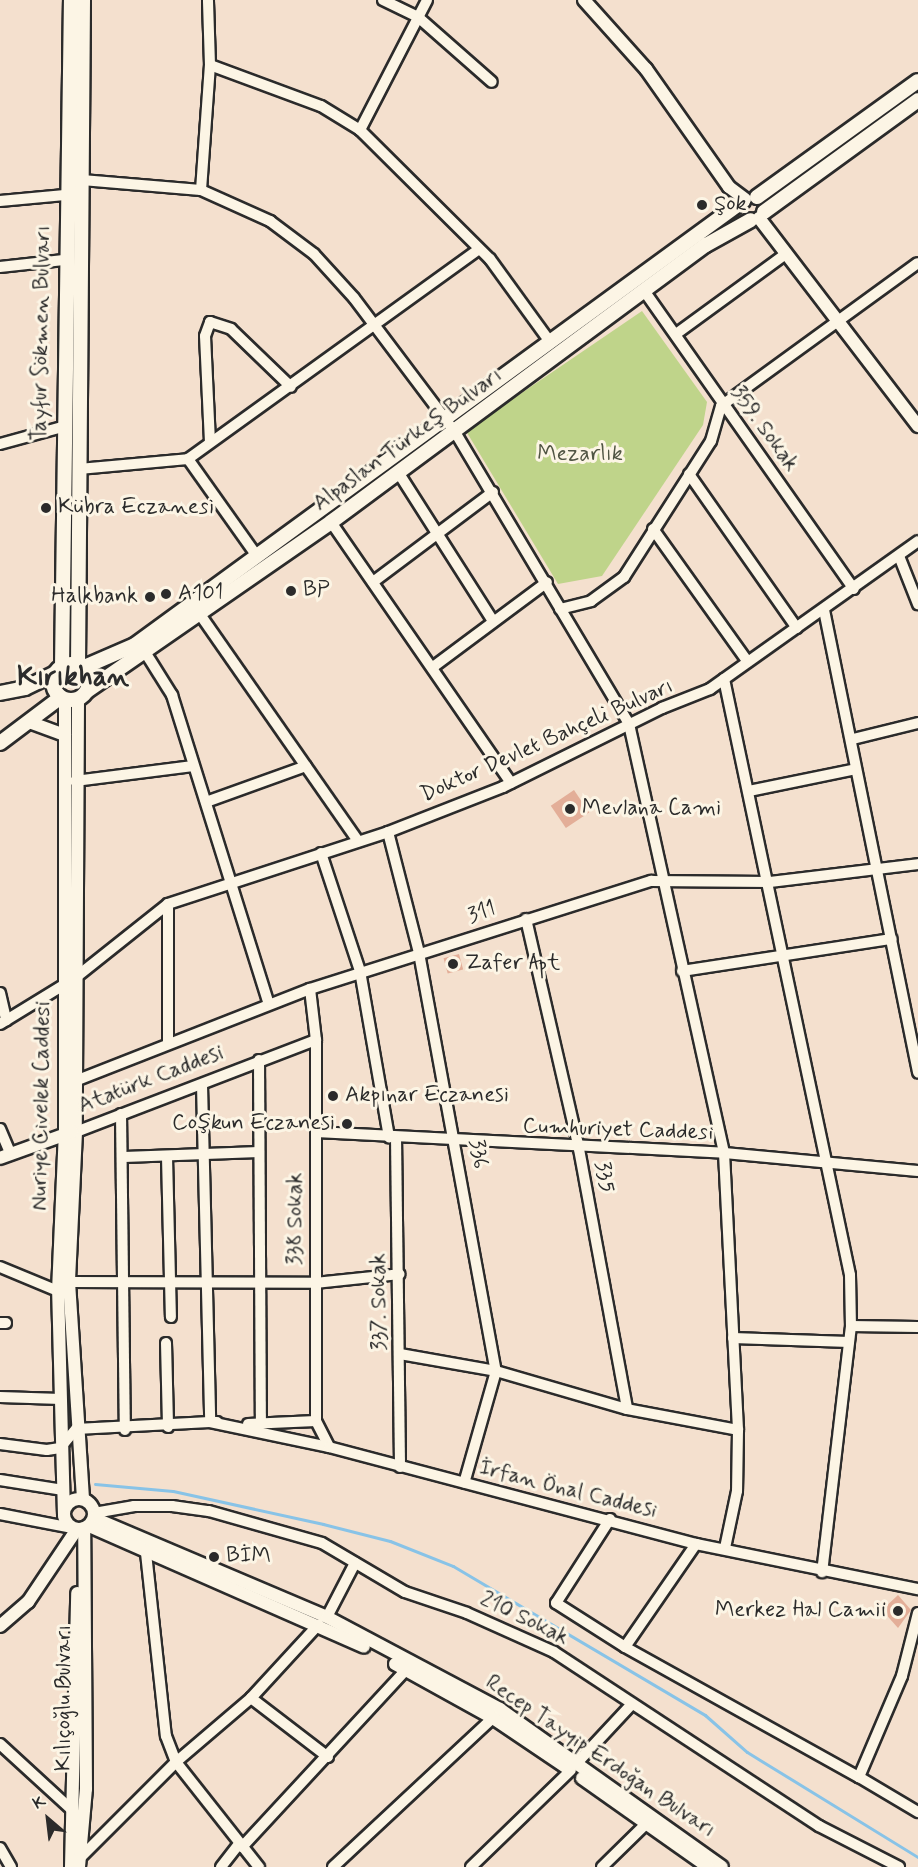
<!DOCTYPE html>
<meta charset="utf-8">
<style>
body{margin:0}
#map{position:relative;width:918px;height:1867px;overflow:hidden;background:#f4e0ce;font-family:Mynerve,sans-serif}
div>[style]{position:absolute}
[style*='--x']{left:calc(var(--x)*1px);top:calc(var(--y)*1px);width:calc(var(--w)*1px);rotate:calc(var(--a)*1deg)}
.green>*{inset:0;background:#bfd48a}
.stream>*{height:3px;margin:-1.5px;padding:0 1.5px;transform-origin:1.5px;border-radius:1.5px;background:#88c3e7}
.building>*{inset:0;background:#e3ae98;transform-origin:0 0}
.roads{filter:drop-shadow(2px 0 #2b2b2b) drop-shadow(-2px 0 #2b2b2b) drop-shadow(0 2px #2b2b2b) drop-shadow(0 -2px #2b2b2b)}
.minor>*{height:10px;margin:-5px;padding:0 5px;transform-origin:5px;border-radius:5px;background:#fcf5e5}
.tertiary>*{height:12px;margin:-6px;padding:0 6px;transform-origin:6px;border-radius:6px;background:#fcf5e5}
.tertiary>.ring{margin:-6px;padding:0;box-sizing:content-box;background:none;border:12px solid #fcf5e5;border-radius:50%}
.secondary>*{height:14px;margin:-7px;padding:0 7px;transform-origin:7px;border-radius:7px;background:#fcf5e5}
.secondary>.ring{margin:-7px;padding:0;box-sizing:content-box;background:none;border:14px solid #fcf5e5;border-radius:50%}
.dots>*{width:16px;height:16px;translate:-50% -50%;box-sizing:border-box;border:3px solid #fcf5e5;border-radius:50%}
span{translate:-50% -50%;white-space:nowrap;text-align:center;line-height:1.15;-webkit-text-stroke:6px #fcf5e5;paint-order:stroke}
.poi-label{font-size:22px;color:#2b2b2b}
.left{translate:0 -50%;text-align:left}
.right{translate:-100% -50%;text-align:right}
.street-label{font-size:22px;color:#2b2b2b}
.park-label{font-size:22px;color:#505543}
.district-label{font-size:28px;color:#2b2b2b;font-weight:700}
.north{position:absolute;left:18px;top:1789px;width:60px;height:60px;-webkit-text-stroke:4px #fcf5e5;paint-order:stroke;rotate:332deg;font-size:16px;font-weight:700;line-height:24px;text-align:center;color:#2b2b2b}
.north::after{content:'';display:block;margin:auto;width:21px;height:27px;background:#2b2b2b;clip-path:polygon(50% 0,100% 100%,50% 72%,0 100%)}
</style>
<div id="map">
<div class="green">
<div style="clip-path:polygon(642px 311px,707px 402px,703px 425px,602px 576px,558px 584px,466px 431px)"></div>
</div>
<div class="stream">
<div style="--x:0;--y:1474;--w:10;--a:17"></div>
<div style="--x:95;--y:1484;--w:78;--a:5.1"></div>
<div style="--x:173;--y:1491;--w:154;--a:12.4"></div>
<div style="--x:323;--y:1524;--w:69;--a:14.2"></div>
<div style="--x:390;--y:1541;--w:68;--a:21.6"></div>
<div style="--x:453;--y:1566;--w:293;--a:30.6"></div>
<div style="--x:705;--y:1715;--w:56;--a:41.4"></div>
<div style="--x:747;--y:1752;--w:201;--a:31.6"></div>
</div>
<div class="building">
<div style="left:574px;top:790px;width:27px;height:28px;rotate:56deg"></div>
<div style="left:459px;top:954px;width:16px;height:16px;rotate:75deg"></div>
<div style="clip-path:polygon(898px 1595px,911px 1610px,898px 1628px,882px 1610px)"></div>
</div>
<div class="roads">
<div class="minor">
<div style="--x:383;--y:0;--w:39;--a:26"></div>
<div style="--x:418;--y:17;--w:98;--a:41.3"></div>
<div style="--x:210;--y:65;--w:118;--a:20.3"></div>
<div style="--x:321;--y:106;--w:46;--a:31.6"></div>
<div style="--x:360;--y:130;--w:183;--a:44.8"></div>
<div style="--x:490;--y:259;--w:102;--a:54.1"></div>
<div style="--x:360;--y:130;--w:146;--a:-62.7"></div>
<div style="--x:82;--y:180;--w:119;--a:4.8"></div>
<div style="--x:201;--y:190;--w:76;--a:24.2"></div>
<div style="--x:270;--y:221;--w:55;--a:36.9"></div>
<div style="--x:314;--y:254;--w:59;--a:47.7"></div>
<div style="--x:354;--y:298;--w:168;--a:53"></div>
<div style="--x:455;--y:432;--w:340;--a:59.2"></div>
<div style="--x:629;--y:724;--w:439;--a:77.5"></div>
<div style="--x:724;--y:1153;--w:277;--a:87.1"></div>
<div style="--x:738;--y:1430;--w:61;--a:90.9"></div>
<div style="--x:737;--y:1491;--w:58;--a:101.9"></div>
<div style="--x:201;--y:190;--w:125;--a:-85.9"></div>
<div style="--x:210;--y:65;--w:65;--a:-91.8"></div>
<div style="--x:0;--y:201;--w:65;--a:-5.3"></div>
<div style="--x:0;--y:267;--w:64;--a:-6.2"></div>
<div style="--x:645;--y:292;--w:363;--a:54.9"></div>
<div style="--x:676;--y:334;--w:137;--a:-36.1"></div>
<div style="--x:210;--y:442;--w:106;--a:-92.7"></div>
<div style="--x:205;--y:336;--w:15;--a:-70"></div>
<div style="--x:210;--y:322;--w:22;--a:18"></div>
<div style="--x:231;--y:329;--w:83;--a:44"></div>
<div style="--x:0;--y:444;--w:64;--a:-15.3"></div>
<div style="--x:188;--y:459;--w:359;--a:-35.8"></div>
<div style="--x:79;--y:469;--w:109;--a:-5.2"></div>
<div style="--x:188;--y:459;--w:119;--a:54.6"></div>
<div style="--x:398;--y:472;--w:177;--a:57.5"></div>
<div style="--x:689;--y:474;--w:188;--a:55"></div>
<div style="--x:331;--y:522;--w:317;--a:55.4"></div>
<div style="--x:653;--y:529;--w:163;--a:54.5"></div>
<div style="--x:899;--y:556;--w:52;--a:68.4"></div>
<div style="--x:373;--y:582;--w:150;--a:-36.9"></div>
<div style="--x:560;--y:609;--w:32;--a:-14"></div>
<div style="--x:591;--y:601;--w:41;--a:-36"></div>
<div style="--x:624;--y:577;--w:161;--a:-57.4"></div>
<div style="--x:711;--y:441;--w:36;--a:-74"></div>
<div style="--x:721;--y:406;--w:243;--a:-36"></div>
<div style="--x:824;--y:610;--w:472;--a:78.5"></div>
<div style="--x:199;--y:613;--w:278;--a:55.1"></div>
<div style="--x:145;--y:652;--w:51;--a:57.9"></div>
<div style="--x:172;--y:695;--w:324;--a:72.6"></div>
<div style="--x:433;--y:667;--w:142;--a:-36.7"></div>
<div style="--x:724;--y:679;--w:609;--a:78.06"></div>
<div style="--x:850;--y:1275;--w:51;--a:88.9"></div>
<div style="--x:851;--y:1326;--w:248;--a:96.7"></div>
<div style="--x:853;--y:739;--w:67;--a:-13.8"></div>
<div style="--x:75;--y:781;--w:119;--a:-7.2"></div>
<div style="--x:749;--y:791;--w:109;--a:-11.6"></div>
<div style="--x:206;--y:802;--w:106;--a:-19.8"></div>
<div style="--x:388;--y:832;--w:125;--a:75.6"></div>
<div style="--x:419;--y:953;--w:425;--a:79.6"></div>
<div style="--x:496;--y:1371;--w:116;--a:105.9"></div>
<div style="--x:321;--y:853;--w:124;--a:71.7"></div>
<div style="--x:360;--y:971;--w:169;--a:80.1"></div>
<div style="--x:168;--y:904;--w:140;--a:90"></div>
<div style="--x:526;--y:919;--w:236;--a:77"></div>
<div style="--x:579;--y:1149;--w:264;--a:79.5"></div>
<div style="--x:682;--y:971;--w:212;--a:-8.7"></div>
<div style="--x:310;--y:989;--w:51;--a:83.3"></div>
<div style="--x:316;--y:1040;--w:381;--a:90"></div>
<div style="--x:316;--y:1421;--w:29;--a:63"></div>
<div style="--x:0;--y:993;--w:28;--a:77"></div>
<div style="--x:0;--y:1024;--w:88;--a:-31.5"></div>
<div style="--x:75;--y:978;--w:119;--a:-38.5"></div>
<div style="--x:168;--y:904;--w:231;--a:-18.1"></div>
<div style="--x:388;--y:832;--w:123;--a:-21.4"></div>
<div style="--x:503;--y:787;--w:178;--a:-26.4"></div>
<div style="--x:662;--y:708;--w:52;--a:-21.6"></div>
<div style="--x:710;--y:689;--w:255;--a:-35.4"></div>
<div style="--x:259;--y:1060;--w:364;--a:89.7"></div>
<div style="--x:75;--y:1081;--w:252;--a:-21.4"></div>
<div style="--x:310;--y:989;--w:358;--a:-17.6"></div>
<div style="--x:651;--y:881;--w:119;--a:0.5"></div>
<div style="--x:770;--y:882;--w:149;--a:-6.9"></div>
<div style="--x:202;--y:1085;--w:337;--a:88.6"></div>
<div style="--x:210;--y:1422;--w:7;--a:0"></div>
<div style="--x:121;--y:1114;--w:316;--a:89.3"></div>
<div style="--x:0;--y:1129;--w:26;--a:67"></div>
<div style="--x:76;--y:1132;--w:257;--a:-21"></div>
<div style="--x:316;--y:1132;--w:409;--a:2.9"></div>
<div style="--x:724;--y:1153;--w:195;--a:5.3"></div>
<div style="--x:396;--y:1137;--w:330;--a:89.3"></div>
<div style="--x:124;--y:1157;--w:135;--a:-2.1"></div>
<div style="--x:167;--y:1157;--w:160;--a:88.6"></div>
<div style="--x:0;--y:1267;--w:63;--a:22.5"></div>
<div style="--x:58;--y:1291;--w:14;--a:-39"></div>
<div style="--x:69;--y:1282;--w:246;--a:0.2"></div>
<div style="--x:315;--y:1283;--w:85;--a:-6"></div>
<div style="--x:0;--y:1323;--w:6;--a:0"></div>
<div style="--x:851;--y:1326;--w:67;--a:0.9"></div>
<div style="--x:733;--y:1338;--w:116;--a:2"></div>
<div style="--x:166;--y:1343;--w:84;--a:88.6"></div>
<div style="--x:400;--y:1354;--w:97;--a:10"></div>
<div style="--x:496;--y:1371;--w:136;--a:16.2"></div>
<div style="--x:627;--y:1409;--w:113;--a:10.7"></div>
<div style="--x:0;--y:1397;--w:61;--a:1.9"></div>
<div style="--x:248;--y:1424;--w:68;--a:-2.5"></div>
<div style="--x:0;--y:1444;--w:47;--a:7.3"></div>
<div style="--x:47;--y:1450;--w:13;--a:-9"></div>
<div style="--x:60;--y:1448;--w:25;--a:-50"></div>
<div style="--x:76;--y:1429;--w:134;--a:-3"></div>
<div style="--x:210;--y:1422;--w:122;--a:11.9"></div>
<div style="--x:329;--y:1447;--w:380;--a:14.8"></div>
<div style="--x:696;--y:1544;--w:227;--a:11.5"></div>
<div style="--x:0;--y:1480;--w:64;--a:9"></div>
<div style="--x:94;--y:1513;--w:41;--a:-9.9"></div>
<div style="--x:134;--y:1506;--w:38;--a:0"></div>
<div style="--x:172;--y:1506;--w:37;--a:8"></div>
<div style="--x:209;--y:1511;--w:117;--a:15.8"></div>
<div style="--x:322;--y:1543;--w:96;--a:30.6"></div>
<div style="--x:405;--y:1592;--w:65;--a:18.7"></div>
<div style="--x:467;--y:1613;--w:95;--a:24.1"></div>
<div style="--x:554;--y:1652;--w:317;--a:33.3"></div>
<div style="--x:819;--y:1826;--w:90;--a:27.1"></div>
<div style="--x:0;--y:1514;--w:78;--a:11"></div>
<div style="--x:610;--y:1519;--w:100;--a:122.7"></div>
<div style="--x:556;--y:1603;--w:82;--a:32.5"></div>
<div style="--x:696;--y:1544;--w:125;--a:124.6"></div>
<div style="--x:625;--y:1647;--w:268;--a:29.1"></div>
<div style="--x:146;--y:1553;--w:184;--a:83.8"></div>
<div style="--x:166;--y:1736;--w:28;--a:69"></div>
<div style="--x:176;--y:1762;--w:134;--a:51.7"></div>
<div style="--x:918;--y:1613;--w:65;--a:104.3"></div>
<div style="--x:902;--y:1676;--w:110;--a:113.1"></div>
<div style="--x:859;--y:1777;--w:69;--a:30.7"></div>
<div style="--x:327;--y:1617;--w:61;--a:-62.6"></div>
<div style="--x:251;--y:1698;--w:97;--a:37.5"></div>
<div style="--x:0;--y:1744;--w:96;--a:42.5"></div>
<div style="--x:576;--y:1764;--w:81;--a:-47"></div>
<div style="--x:242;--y:1847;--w:241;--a:-47.2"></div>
<div style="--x:0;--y:1848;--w:22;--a:60"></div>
<div style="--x:75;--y:1863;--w:143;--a:-45"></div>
<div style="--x:176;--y:1762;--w:99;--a:-40.5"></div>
<div style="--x:251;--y:1698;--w:100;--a:-47.4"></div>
<div style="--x:221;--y:1867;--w:29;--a:-52"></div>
<div style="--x:333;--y:1867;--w:219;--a:-43"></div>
<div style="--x:471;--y:1867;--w:139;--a:-44.1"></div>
<div style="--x:602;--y:1867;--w:63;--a:-44.4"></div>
</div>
<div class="tertiary">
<div style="--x:584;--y:0;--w:93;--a:48.1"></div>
<div style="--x:646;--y:69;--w:144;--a:54.9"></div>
<div style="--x:729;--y:187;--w:20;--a:37"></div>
<div style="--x:759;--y:218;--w:262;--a:52.6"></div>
<div style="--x:78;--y:699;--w:433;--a:90.3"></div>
<div style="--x:76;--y:1132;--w:150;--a:92.7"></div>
<div style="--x:69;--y:1282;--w:217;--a:86.3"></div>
<div style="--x:29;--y:722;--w:38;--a:20"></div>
<div style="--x:0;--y:1158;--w:77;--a:-19.9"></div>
<div class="ring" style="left:64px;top:1499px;width:18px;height:18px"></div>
<div style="--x:64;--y:1515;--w:224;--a:-91.5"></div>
<div style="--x:58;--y:1291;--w:159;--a:-87.5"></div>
<div style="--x:65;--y:1132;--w:433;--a:-90"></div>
<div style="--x:94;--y:1518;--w:253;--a:23"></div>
<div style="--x:327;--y:1617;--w:196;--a:28"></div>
<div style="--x:500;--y:1709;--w:272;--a:35.4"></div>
<div style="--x:89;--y:1526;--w:300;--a:23.7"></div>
<div style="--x:0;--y:1626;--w:37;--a:-41"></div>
<div style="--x:28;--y:1602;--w:88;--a:-56.1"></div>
<div style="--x:395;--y:1664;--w:112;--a:28.9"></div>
<div style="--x:493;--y:1718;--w:89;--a:34"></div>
<div style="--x:582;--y:1778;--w:154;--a:35.2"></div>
<div style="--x:71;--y:1867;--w:274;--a:-88.7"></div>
<div style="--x:79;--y:1867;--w:78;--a:-84.9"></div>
<div style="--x:86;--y:1789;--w:261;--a:-90.4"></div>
</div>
<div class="secondary">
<div style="--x:757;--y:197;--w:198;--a:-35.8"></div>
<div style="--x:764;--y:212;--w:190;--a:-36"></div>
<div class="ring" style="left:53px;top:664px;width:22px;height:22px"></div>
<div style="--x:78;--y:666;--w:666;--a:-89.57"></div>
<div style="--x:62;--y:667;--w:667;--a:-89.23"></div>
<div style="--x:82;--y:668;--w:58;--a:-23.5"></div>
<div style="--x:135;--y:645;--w:753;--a:-36.14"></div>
<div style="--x:87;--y:691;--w:297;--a:-34.7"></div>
<div style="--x:331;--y:522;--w:466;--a:-36.5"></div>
<div style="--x:706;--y:245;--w:51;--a:-29.1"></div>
<div style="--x:0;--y:693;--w:25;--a:-11"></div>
<div style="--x:25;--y:688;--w:34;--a:-26"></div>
<div style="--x:0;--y:743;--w:76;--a:-37"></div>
</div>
</div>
<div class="dots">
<div style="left:702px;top:205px;background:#2b2b2b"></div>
<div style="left:46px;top:508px;background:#2b2b2b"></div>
<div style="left:291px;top:591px;background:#2b2b2b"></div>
<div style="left:166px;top:594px;background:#2b2b2b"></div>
<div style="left:150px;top:597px;background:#2b2b2b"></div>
<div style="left:570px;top:809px;background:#2b2b2b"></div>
<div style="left:453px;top:964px;background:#2b2b2b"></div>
<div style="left:333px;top:1096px;background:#2b2b2b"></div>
<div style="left:347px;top:1124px;background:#2b2b2b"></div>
<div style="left:214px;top:1557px;background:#2b2b2b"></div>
<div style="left:898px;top:1611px;background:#2b2b2b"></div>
</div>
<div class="poi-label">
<span class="left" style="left:714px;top:205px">Şok</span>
<span class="left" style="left:58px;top:508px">Kübra Eczanesi</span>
<span class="left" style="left:303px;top:591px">BP</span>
<span class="left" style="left:178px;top:594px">A101</span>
<span class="right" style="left:138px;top:597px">Halkbank</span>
<span class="left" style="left:582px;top:809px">Mevlana Cami</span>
<span class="left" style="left:465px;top:964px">Zafer Apt</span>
<span class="left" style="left:345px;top:1096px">Akpınar Eczanesi</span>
<span class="right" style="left:335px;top:1124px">Coşkun Eczanesi</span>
<span class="left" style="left:226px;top:1557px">BİM</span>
<span class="right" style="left:886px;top:1611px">Merkez Hal Camii</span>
</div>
<div class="street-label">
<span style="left:42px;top:333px;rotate:-89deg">Tayfur Sökmen Bulvarı</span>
<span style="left:764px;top:429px;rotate:54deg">359. Sokak</span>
<span style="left:408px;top:440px;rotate:-36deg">Alpaslan Türkeş Bulvarı</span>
<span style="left:547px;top:741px;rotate:-24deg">Doktor Devlet Bahçeli Bulvarı</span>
<span style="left:482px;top:913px;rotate:-18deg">311</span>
<span style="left:151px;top:1080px;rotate:-21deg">Atatürk Caddesi</span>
<span style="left:42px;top:1106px;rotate:-89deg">Nuriye Civelek Caddesi</span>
<span style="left:618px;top:1130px;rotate:2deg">Cumhuriyet Caddesi</span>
<span style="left:478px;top:1154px;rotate:80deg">336</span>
<span style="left:604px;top:1177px;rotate:80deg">335</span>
<span style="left:296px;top:1219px;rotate:-90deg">338 Sokak</span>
<span style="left:380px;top:1302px;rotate:-91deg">337. Sokak</span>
<span style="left:568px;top:1490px;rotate:14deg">İrfan Önal Caddesi</span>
<span style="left:524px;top:1619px;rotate:26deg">210 Sokak</span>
<span style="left:65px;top:1698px;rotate:-90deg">Kılıçoğlu Bulvarı</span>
<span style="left:600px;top:1757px;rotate:34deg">Recep Tayyip Erdoğan Bulvarı</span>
</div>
<div class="park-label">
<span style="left:580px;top:455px">Mezarlık</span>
</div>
<div class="district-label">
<span style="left:73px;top:678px">Kırıkhan</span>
</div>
<div class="north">K</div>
</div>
